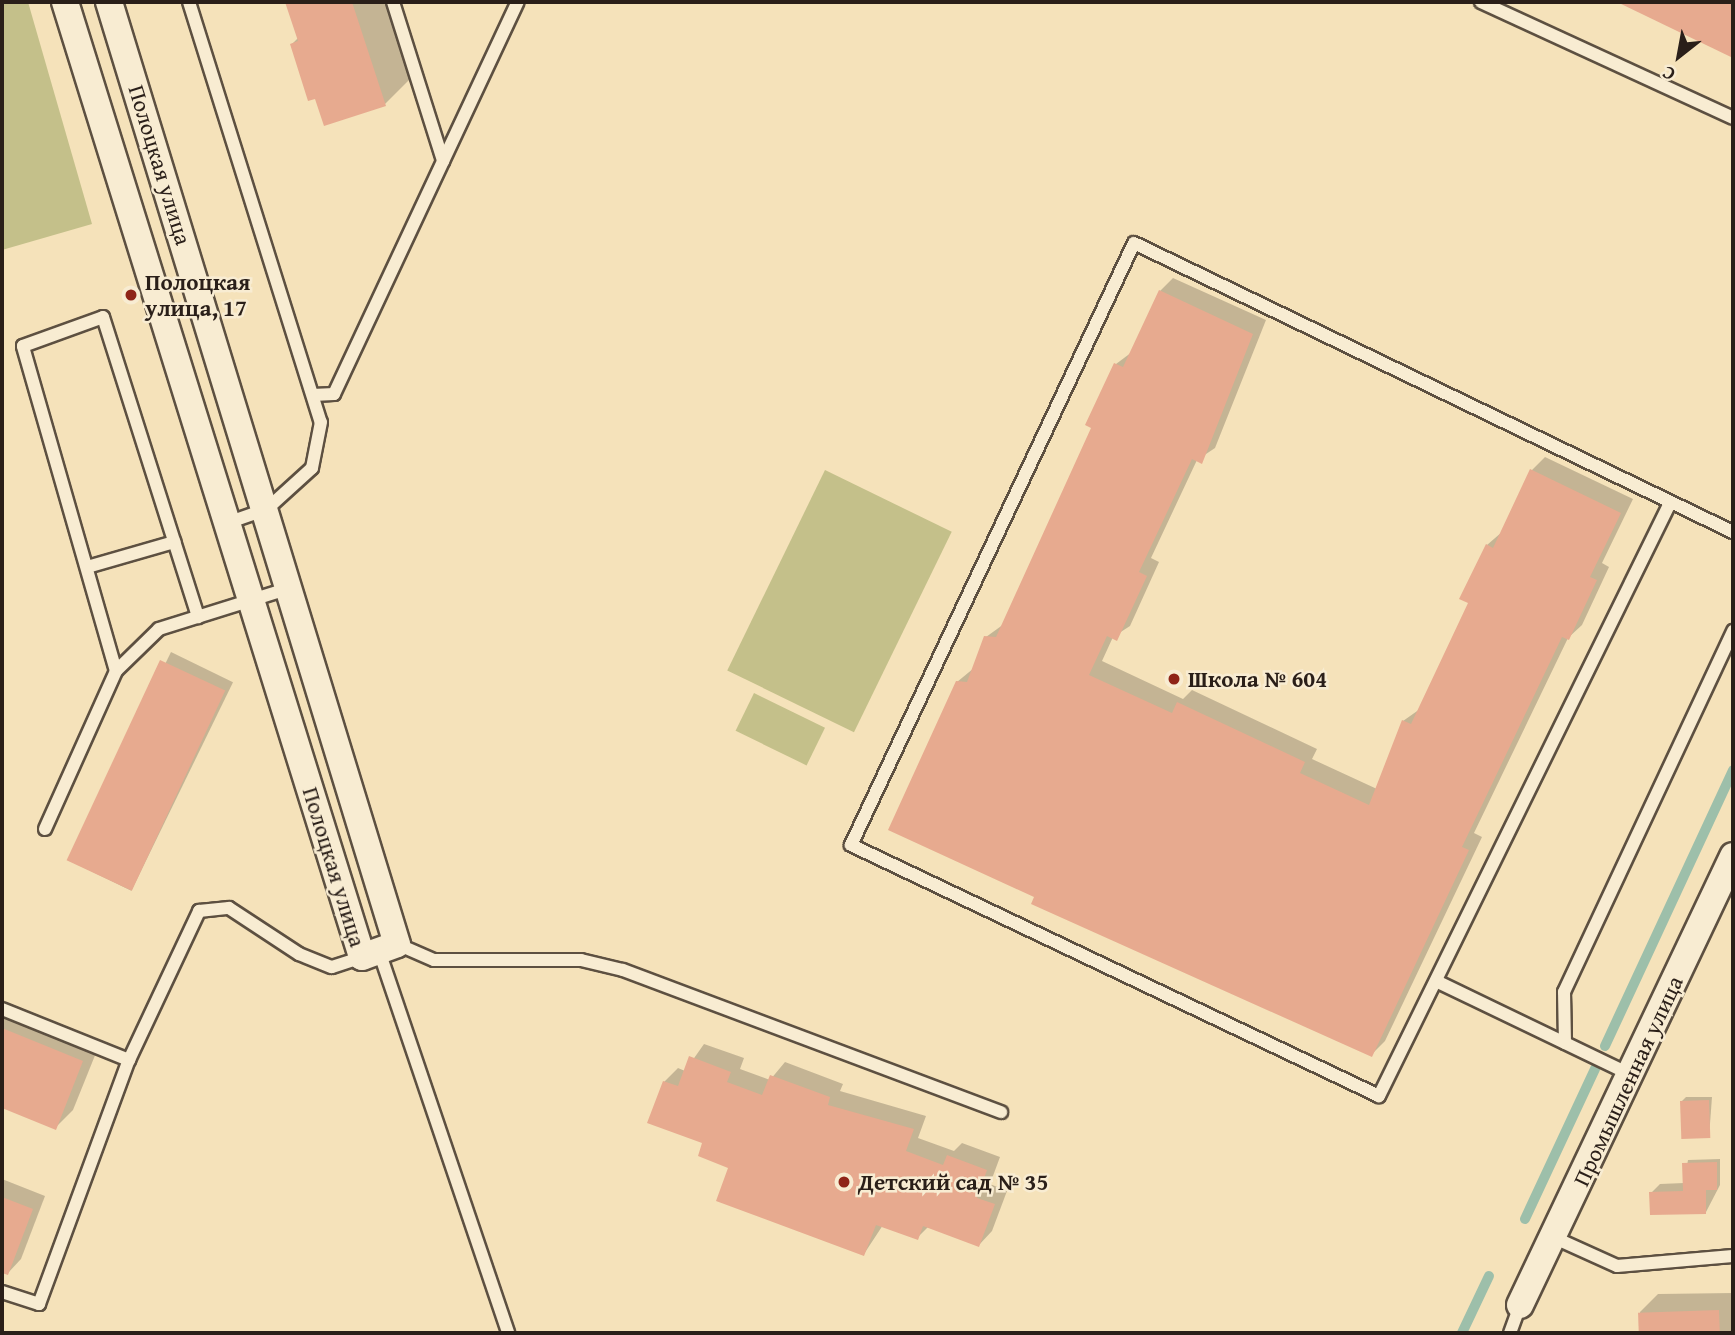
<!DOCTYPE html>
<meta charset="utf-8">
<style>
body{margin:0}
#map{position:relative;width:1735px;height:1335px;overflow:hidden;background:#f5e2ba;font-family:"Gentium Book Plus",serif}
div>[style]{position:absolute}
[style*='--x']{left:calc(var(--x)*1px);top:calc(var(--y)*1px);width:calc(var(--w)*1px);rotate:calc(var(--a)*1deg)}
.green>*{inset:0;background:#c4c08a;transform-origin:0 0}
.shadow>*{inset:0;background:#0003;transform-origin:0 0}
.stream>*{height:10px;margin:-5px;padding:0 5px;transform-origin:5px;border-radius:5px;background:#9dbfaa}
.building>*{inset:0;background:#e7aa8f;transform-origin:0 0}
.roads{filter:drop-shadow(2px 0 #5d5041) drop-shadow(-2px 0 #5d5041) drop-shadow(0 2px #5d5041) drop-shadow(0 -2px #5d5041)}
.lane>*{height:12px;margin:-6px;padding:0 6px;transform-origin:6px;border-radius:6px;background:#f8ecd2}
.street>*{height:26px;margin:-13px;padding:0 13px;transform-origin:13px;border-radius:13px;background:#f8ecd2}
.dots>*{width:19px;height:19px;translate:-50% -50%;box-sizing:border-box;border:4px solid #f8ecd2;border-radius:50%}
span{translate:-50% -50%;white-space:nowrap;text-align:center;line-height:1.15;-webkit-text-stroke:5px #f8ecd2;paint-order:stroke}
.street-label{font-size:23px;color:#2a1f19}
.poi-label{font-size:23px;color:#2a1f19;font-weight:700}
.left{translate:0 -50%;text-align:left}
.frame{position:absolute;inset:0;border:4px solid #2a1f19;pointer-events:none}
.north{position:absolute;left:1644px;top:21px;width:70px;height:70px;-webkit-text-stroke:5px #f8ecd2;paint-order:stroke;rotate:211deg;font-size:19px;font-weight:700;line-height:28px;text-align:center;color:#2a1f19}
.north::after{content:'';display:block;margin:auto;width:24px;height:32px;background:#2a1f19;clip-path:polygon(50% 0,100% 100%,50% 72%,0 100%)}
</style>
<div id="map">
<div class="green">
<div style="clip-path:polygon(2px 2px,28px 2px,92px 224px,2px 250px)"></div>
<div style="left:825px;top:470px;width:141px;height:223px;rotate:26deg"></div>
<div style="left:754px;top:693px;width:79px;height:42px;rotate:26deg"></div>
</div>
<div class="shadow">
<div style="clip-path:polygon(287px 2px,385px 2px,410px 79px,385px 104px,316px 96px,292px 44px,298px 38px)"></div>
<div style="clip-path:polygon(1621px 2px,1733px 2px,1733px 56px)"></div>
<div style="clip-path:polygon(1173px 278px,1266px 320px,1215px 448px,1197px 460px,1151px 558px,1159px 562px,1130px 626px,1113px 637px,1102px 661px,1183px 699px,1192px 690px,1317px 749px,1312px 759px,1377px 789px,1403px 721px,1420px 709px,1470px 602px,1487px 545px,1502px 532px,1532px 470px,1545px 457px,1633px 499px,1602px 563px,1609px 567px,1582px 625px,1568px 638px,1474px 833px,1482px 837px,1385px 1041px,1371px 1055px,1036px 896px,957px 682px,974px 668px,986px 637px,1004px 624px,1094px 427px,1088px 424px,1116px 364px,1132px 352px,1160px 291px)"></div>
<div style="left:171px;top:652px;width:69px;height:232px;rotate:26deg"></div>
<div style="clip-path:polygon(2px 1004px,100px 1043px,73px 1110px,55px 1128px,2px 1107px)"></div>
<div style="clip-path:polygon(704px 1044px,744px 1058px,740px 1069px,770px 1080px,785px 1062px,843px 1084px,840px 1091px,926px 1116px,918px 1138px,954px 1151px,962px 1143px,1000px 1157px,990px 1184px,1007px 1191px,992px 1231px,979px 1245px,929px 1226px,917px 1238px,883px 1225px,864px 1254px,730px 1167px,705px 1142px,664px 1082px,678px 1068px,685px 1071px)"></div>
<div style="clip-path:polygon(1686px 1097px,1712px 1097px,1709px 1137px,1682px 1101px)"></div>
<div style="clip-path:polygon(1720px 1159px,1720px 1185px,1706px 1212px,1651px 1193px,1660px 1184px,1684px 1183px,1688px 1160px)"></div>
<div style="clip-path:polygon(2px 1179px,45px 1196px,21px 1259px,8px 1273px,2px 1271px)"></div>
<div style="clip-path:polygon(1733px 1293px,1733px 1333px,1641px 1333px,1640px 1312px,1658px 1294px)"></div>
</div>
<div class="stream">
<div style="--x:1605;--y:1046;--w:304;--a:-65.1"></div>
<div style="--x:1525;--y:1219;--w:166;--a:-65"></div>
<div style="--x:1462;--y:1333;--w:63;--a:-64.7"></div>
</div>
<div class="building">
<div style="clip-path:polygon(285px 2px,352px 2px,386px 106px,324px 126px,315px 99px,308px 101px,290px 44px,298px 41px)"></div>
<div style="clip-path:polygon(1617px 2px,1733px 2px,1733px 58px)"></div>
<div style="clip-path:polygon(1159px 290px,1253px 334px,1202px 464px,1192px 459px,1139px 572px,1147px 576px,1117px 641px,1107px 636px,1089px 675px,1172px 713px,1177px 702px,1305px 762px,1300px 773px,1369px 805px,1402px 720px,1411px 724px,1468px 603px,1459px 599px,1486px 544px,1493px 548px,1530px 469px,1621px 513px,1590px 577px,1597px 580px,1569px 640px,1562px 637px,1462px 847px,1469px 850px,1372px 1057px,1031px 904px,1034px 897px,888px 830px,956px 681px,967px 682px,984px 636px,996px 637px,1091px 428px,1085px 425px,1114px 363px,1123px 367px)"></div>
<div style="left:160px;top:660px;width:72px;height:221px;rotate:25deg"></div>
<div style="clip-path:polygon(2px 1028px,83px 1061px,56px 1130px,2px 1108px)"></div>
<div style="clip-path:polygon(689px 1056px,731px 1072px,727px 1082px,762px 1095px,770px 1075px,830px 1097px,828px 1105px,914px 1129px,906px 1151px,943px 1165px,947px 1155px,987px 1170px,977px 1198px,995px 1204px,979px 1247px,923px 1226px,918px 1240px,876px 1225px,864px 1256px,716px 1201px,728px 1168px,698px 1156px,702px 1143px,647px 1123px,663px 1081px,678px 1086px)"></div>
<div style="left:1709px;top:1100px;width:38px;height:29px;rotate:88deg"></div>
<div style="clip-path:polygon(1717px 1162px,1717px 1190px,1706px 1190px,1706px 1214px,1650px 1215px,1649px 1192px,1683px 1191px,1682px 1163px)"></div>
<div style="clip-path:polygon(2px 1197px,33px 1209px,8px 1275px,2px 1273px)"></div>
<div style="left:1719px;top:1310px;width:23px;height:81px;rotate:88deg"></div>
</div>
<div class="roads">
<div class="lane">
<div style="--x:189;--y:2;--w:440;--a:72.6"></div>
<div style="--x:321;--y:422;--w:47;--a:101.1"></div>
<div style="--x:312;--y:468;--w:61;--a:137.7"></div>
<div style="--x:267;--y:509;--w:42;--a:160.7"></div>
<div style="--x:393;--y:2;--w:167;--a:72.5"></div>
<div style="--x:1481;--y:2;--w:277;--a:24.7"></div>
<div style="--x:313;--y:395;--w:21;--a:-3"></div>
<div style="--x:334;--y:394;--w:433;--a:-64.9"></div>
<div style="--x:1670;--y:503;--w:661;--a:116.14"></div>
<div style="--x:1379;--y:1096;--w:585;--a:-154.57"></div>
<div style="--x:851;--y:845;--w:665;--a:-64.82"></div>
<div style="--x:1134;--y:243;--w:665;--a:25.76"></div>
<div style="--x:87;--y:567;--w:91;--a:-16"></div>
<div style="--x:116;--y:671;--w:338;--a:-106"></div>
<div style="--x:23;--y:346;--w:85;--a:-19.9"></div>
<div style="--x:103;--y:317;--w:315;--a:72.4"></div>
<div style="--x:45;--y:829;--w:173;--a:-65.8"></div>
<div style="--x:116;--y:671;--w:60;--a:-44.3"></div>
<div style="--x:159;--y:629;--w:137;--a:-17.4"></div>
<div style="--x:397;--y:944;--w:40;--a:23.4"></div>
<div style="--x:434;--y:960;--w:147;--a:0"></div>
<div style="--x:581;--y:960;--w:43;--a:13.4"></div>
<div style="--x:623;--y:970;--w:404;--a:20.6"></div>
<div style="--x:379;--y:951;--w:403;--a:71.3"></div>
<div style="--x:1436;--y:981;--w:216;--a:25.7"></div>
<div style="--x:2;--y:1009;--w:137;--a:21.9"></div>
<div style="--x:1565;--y:1043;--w:51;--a:-91.1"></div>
<div style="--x:1564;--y:992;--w:399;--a:-64.9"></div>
<div style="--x:1555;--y:1238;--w:68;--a:24.3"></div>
<div style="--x:1617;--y:1266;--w:116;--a:-4.9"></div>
<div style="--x:2;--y:1292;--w:39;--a:18"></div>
<div style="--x:39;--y:1304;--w:260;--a:-69.8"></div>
<div style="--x:129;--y:1060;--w:165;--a:-64.8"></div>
<div style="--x:199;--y:911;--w:30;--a:-6"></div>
<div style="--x:229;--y:908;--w:84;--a:33.3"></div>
<div style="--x:299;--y:954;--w:35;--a:22"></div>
<div style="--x:332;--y:967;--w:32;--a:-18"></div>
<div style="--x:1510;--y:1333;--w:30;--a:-70"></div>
</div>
<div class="street">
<div style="--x:65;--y:2;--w:1000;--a:72.72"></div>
<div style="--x:362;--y:957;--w:37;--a:-20"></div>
<div style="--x:397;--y:944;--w:985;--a:-107"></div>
<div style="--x:1520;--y:1305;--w:497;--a:-64.6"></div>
</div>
</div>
<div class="dots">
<div style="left:131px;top:295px;background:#8f2418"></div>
<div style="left:1174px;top:679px;background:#8f2418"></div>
<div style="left:844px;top:1182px;background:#8f2418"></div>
</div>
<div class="street-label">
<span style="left:160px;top:165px;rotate:73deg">Полоцкая улица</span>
<span style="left:334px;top:867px;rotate:73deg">Полоцкая улица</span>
<span style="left:1628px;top:1081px;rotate:-65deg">Промышленная улица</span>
</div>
<div class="poi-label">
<span class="left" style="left:145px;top:295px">Полоцкая<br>улица, 17</span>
<span class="left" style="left:1188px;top:679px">Школа № 604</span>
<span class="left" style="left:858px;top:1182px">Детский сад № 35</span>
</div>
<div class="frame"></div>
<div class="north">С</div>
</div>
